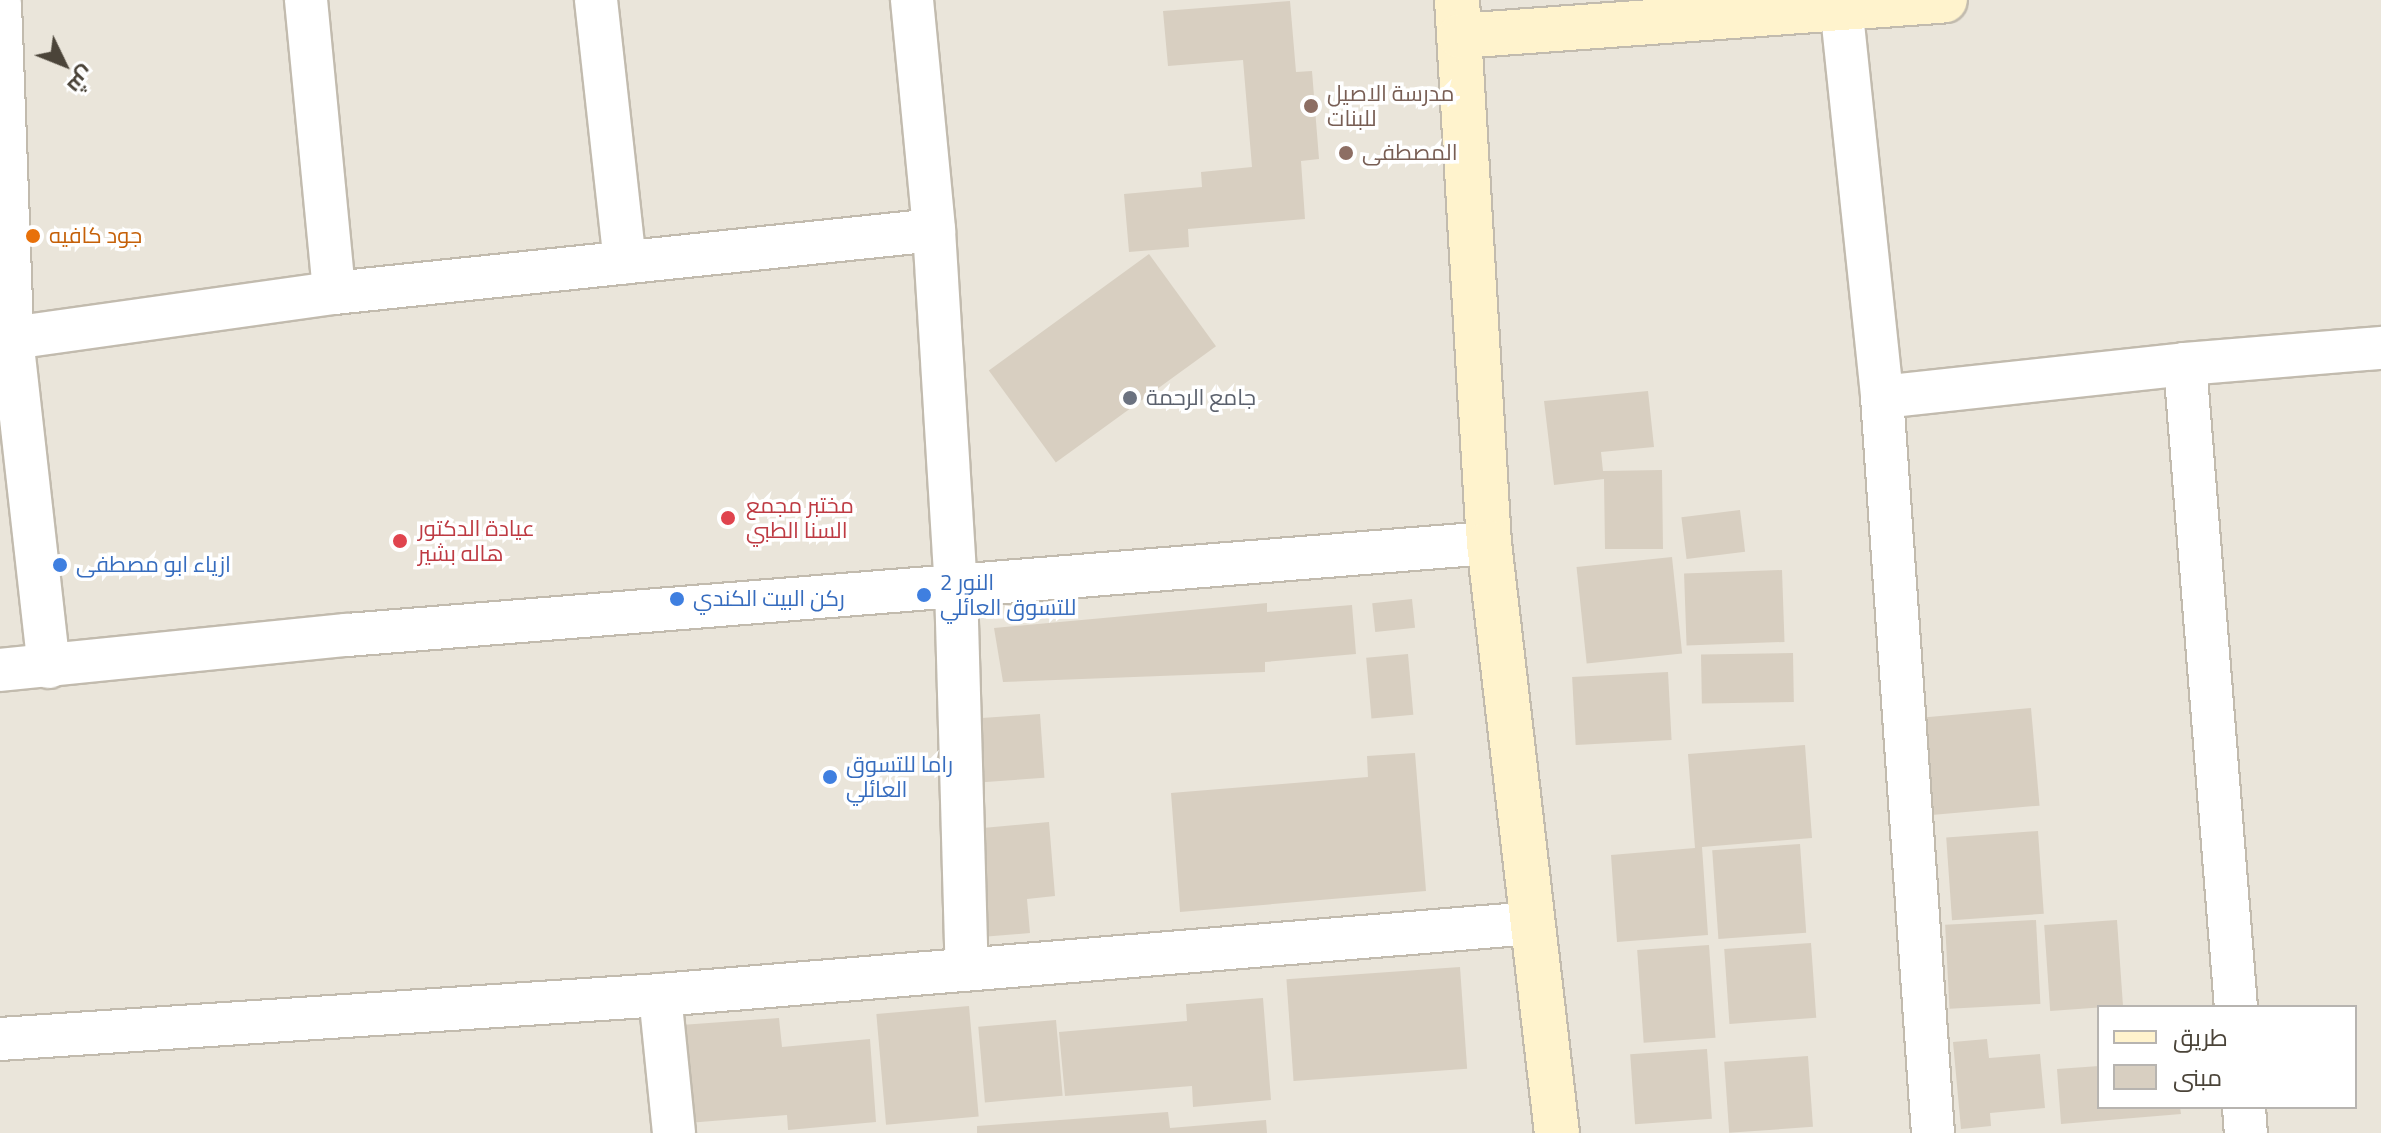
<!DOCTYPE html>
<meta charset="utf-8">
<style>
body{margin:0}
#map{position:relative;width:2381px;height:1133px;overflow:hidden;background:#f6f3ec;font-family:"Titillium Web",Cairo,sans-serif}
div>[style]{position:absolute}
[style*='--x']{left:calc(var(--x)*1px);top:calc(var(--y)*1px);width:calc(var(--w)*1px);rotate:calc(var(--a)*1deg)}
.residential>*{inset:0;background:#eae5da}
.building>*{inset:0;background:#d8cfc1;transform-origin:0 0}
.roads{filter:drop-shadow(2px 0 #c2bbae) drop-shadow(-2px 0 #c2bbae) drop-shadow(0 2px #c2bbae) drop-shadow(0 -2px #c2bbae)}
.street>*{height:42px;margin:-21px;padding:0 21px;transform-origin:21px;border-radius:21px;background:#fff}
.secondary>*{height:44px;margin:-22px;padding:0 22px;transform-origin:22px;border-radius:22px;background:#fff3cd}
.dots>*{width:22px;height:22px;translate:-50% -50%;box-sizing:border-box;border:4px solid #fff;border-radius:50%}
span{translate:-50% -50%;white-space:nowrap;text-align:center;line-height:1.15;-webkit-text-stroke:7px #fff;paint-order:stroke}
.education-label{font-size:22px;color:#785e54}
.left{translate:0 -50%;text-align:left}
.food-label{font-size:22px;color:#c56008}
.worship-label{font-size:22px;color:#5b616d}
.health-label{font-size:22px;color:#be3a42}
.shop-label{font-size:22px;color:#366cbe}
.legend{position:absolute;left:2097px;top:1005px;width:260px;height:104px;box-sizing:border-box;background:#fff;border:2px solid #b7b4b0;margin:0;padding:10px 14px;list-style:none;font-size:24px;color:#4b4439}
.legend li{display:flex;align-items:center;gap:16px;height:40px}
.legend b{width:40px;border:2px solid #b7b4b0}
.north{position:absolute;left:24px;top:24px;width:80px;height:80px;-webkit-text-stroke:6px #fff;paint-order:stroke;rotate:133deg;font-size:22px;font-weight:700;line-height:32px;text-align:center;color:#4b4439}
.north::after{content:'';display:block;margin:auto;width:28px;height:36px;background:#4b4439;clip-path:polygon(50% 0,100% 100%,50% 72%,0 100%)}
</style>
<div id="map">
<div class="residential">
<div style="clip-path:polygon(evenodd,0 0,2381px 0,2381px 1133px,0 1133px,0 0,2099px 1007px,2355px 1007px,2355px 1107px,2099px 1107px,2099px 1007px)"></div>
</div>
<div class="building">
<div style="clip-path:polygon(1290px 1px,1296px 72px,1312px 71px,1319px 159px,1301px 161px,1305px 219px,1188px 229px,1189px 247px,1129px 252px,1124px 194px,1202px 187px,1201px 172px,1252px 167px,1243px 60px,1168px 66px,1163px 11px)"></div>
<div style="left:1149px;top:254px;width:114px;height:198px;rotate:54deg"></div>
<div style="clip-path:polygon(1648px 391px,1654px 447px,1601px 452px,1603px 471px,1662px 470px,1663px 549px,1605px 549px,1604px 479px,1554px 485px,1544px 401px)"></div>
<div style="left:1740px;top:510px;width:42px;height:59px;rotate:83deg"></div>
<div style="left:1672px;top:557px;width:97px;height:96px;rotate:84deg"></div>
<div style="left:1782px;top:570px;width:72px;height:98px;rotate:88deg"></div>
<div style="left:1412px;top:599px;width:29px;height:40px;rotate:84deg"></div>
<div style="clip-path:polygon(1267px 603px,1267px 612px,1352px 605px,1356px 654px,1265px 662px,1265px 672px,1003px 682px,994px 628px)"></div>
<div style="left:1793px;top:653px;width:49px;height:92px;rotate:89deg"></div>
<div style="left:1408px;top:654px;width:61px;height:42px;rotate:85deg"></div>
<div style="left:1668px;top:672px;width:68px;height:96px;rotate:87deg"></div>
<div style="left:2031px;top:708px;width:98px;height:114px;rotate:85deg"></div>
<div style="left:1040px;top:714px;width:64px;height:73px;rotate:86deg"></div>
<div style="clip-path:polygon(1805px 745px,1812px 838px,1702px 847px,1708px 935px,1617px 942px,1611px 855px,1695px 848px,1688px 754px)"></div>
<div style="clip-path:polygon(1415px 753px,1426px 891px,1180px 912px,1171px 793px,1368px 777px,1367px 756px)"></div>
<div style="clip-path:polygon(1049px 822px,1055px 896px,1027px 899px,1030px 933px,981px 937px,972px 829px)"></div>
<div style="left:2038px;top:831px;width:83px;height:92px;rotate:86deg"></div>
<div style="left:1800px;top:844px;width:89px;height:88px;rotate:86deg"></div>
<div style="left:2036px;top:920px;width:84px;height:91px;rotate:87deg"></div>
<div style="left:2117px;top:920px;width:86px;height:73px;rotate:86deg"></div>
<div style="left:1811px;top:943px;width:75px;height:87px;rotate:86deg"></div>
<div style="left:1709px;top:945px;width:93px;height:72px;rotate:86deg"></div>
<div style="left:1460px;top:967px;width:102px;height:174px;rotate:86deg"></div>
<div style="clip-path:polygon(1263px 998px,1271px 1100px,1193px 1107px,1192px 1086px,1065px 1096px,1059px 1032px,1187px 1021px,1186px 1004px)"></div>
<div style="left:969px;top:1006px;width:111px;height:93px;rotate:85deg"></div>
<div style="clip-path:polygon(779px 1018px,782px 1047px,870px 1039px,876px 1122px,788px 1130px,787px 1115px,688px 1123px,681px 1025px)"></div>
<div style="left:1056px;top:1020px;width:76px;height:78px;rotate:85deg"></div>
<div style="clip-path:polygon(1987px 1039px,1989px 1058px,2040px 1054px,2045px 1108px,1990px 1113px,1991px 1126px,1961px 1129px,1953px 1042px)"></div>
<div style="left:1707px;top:1049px;width:70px;height:77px;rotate:86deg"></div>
<div style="left:1808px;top:1056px;width:71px;height:84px;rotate:86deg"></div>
<div style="clip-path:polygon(2099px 1066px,2099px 1107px,2180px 1107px,2181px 1114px,2061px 1124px,2057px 1069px)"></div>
<div style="clip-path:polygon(1168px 1112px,1170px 1128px,1266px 1120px,1267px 1133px,977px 1133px,977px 1126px)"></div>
</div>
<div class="roads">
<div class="street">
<div style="--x:306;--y:0;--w:294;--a:84.5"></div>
<div style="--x:596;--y:0;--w:264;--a:83.7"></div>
<div style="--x:912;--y:0;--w:231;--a:84.5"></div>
<div style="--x:934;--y:230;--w:357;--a:86.5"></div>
<div style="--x:956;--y:586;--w:382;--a:88.4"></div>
<div style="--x:0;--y:4;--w:334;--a:87.9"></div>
<div style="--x:12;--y:338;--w:331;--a:83.6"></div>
<div style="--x:1841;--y:5;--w:394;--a:84"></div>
<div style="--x:1882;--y:397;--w:738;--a:86.04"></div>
<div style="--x:12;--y:338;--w:325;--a:-8"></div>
<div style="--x:334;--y:293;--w:603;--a:-5.99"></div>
<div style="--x:2185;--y:364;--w:645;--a:85.47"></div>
<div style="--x:1882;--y:397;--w:305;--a:-6.2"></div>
<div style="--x:2185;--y:364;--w:197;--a:-4.7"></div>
<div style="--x:0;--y:670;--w:349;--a:-5.8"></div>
<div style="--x:347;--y:635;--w:1146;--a:-4.61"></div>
<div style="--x:660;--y:995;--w:139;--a:84.2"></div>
<div style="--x:0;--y:1039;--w:661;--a:-3.81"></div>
<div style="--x:660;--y:995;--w:875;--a:-4.72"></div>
<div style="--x:2244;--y:1107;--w:26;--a:86"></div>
</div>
<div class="secondary">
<div style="--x:1457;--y:0;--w:544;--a:86.63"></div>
<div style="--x:1489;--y:543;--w:594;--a:83.43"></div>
<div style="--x:1460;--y:36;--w:486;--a:-4.2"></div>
</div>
</div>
<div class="dots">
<div style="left:1311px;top:106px;background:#8d6e63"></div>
<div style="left:1346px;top:153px;background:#8d6e63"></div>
<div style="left:33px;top:236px;background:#e8710a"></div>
<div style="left:1130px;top:398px;background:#6b7280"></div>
<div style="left:728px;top:518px;background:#e0444e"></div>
<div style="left:400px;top:541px;background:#e0444e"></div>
<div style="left:60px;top:565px;background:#3f7fe0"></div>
<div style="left:924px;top:595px;background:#3f7fe0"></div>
<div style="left:677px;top:599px;background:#3f7fe0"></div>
<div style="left:830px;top:777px;background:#3f7fe0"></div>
</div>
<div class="education-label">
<span class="left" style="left:1327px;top:106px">مدرسة الاصيل<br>للبنات</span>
<span class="left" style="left:1362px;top:153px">المصطفى</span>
</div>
<div class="food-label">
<span class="left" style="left:49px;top:236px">جود كافيه</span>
</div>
<div class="worship-label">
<span class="left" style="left:1146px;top:398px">جامع الرحمة</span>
</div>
<div class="health-label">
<span class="left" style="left:746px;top:518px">مختبر مجمع<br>السنا الطبي</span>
<span class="left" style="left:418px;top:541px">عيادة الدكتور<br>هاله بشير</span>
</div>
<div class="shop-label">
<span class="left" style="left:76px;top:565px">ازياء ابو مصطفى</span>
<span class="left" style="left:940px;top:595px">النور 2<br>للتسوق العائلي</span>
<span class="left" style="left:693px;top:599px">ركن البيت الكندي</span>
<span class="left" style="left:846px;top:777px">راما للتسوق<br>العائلي</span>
</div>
<ul class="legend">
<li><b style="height:10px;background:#fff3cd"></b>طريق</li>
<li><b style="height:22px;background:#d8cfc1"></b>مبنى</li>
</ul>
<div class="north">ش</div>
</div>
